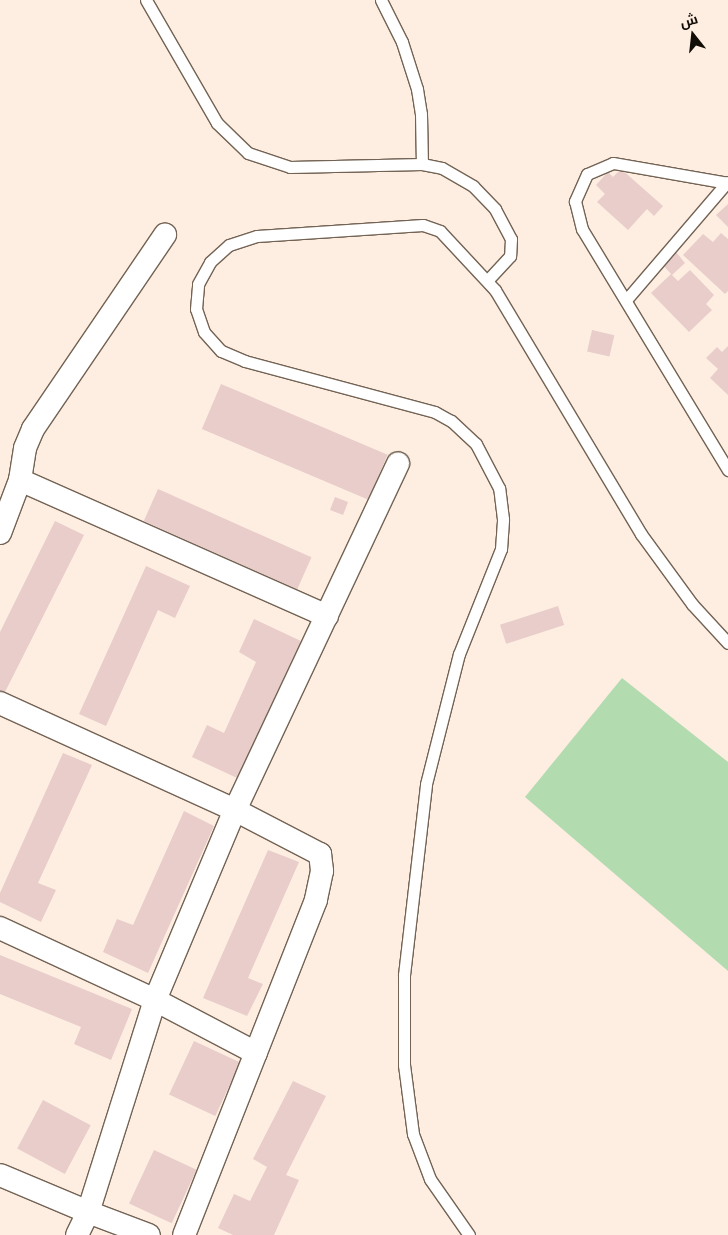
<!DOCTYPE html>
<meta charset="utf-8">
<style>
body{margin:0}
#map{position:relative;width:728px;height:1235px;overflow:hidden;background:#feeee1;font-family:Commissioner,Cairo,sans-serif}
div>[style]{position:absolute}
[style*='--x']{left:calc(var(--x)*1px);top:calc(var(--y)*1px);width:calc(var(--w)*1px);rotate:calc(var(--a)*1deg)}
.green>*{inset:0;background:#b2dbaf}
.building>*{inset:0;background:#e8cdca;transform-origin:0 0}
.roads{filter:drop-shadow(1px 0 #736354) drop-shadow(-1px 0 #736354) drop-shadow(0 1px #736354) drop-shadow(0 -1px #736354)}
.lane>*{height:11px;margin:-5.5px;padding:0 5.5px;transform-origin:5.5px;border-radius:5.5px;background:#fff}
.street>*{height:22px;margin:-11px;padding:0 11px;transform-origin:11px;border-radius:11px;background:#fff}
span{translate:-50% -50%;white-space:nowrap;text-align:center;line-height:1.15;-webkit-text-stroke:5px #feeee1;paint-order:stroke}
.north{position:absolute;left:668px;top:10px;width:50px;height:50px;-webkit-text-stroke:4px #feeee1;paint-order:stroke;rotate:344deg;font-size:14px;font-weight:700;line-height:20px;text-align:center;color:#120c07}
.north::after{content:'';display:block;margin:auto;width:18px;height:22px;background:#120c07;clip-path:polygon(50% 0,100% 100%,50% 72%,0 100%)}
</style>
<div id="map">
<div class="green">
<div style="clip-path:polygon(622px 678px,728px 762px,728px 971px,525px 797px)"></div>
</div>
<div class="building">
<div style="clip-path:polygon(621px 169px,663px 206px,654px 216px,647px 209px,628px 230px,597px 202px,605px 194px,596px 185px,608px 172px,613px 177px)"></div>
<div style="clip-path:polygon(728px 204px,728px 227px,716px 215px)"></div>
<div style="clip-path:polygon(721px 233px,728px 239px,728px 291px,725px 294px,683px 255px,703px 234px,713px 242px)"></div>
<div style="clip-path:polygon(676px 252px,685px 263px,672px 275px,678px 281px,690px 270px,714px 295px,706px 304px,712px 310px,689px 332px,651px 293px,671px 274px,662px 264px)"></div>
<div style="left:592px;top:330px;width:23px;height:22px;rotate:13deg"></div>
<div style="clip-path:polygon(728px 346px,728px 395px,710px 378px,718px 369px,706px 358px,717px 347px,722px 352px)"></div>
<div style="left:221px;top:384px;width:181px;height:49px;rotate:23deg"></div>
<div style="left:158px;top:489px;width:168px;height:35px;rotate:24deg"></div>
<div style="left:335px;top:497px;width:14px;height:14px;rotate:21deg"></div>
<div style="clip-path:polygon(55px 521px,84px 535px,4px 694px,0 692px,0 632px)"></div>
<div style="clip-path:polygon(146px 566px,190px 586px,175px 618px,158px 610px,106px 726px,79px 714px)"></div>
<div style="left:558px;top:606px;width:20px;height:61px;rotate:72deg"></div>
<div style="clip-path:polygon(254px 619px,301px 641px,237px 778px,192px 757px,207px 725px,224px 733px,256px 662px,239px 652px)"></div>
<div style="clip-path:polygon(63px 753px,92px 765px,38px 883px,56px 890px,41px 922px,0 902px,0 893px)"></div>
<div style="clip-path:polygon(184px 811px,214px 826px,148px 973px,103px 952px,117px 919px,133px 925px)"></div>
<div style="clip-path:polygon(268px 850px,299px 862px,248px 978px,263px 984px,247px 1016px,203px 998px)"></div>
<div style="clip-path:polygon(0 955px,132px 1009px,111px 1060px,74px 1044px,81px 1027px,0 994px)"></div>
<div style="left:194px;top:1041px;width:51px;height:59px;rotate:25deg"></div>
<div style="clip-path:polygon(293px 1081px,326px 1096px,286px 1175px,299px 1180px,274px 1235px,233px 1235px,218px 1228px,234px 1194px,250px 1201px,267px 1167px,253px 1159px)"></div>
<div style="left:43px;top:1100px;width:54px;height:55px;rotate:28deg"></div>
<div style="left:154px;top:1150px;width:47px;height:59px;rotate:25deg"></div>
</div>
<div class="roads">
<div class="lane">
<div style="--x:146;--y:0;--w:142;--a:60"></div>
<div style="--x:217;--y:123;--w:43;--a:44.1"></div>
<div style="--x:248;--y:153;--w:44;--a:18.4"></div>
<div style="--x:290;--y:167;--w:132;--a:-1.3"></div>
<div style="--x:422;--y:164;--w:20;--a:11"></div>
<div style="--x:442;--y:168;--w:36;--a:30"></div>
<div style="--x:473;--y:186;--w:32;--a:46"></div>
<div style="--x:495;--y:209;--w:34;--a:62"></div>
<div style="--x:511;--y:239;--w:17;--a:93"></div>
<div style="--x:510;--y:256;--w:33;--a:133"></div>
<div style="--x:381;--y:0;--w:47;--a:63.4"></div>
<div style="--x:402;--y:42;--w:49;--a:72.3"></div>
<div style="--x:417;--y:89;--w:25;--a:81"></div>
<div style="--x:421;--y:114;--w:50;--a:88.9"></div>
<div style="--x:728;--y:183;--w:117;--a:-170.1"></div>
<div style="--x:613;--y:163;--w:28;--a:157"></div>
<div style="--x:587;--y:174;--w:30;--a:114"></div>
<div style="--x:575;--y:201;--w:29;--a:76"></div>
<div style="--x:582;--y:229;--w:282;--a:58.8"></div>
<div style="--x:626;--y:300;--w:155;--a:-49.4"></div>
<div style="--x:469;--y:1235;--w:68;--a:-124.9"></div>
<div style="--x:430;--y:1179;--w:48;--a:-110.7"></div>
<div style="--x:413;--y:1134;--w:70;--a:-97.4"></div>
<div style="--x:404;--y:1065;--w:90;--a:-90"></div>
<div style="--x:404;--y:975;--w:192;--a:-83.4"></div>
<div style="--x:426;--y:784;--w:134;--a:-75.8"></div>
<div style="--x:459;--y:654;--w:113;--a:-68.2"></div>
<div style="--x:501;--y:549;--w:30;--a:-86"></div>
<div style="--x:503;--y:519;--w:31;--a:-97"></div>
<div style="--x:499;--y:488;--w:50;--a:-117.6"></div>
<div style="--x:476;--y:444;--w:34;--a:-137"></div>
<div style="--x:451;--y:421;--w:18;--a:-151"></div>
<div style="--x:435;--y:412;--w:197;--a:-165"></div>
<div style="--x:245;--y:361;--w:26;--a:-157"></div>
<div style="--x:221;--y:351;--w:25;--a:-132"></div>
<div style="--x:204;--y:332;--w:24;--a:-109"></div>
<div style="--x:196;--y:309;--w:25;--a:-85"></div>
<div style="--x:198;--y:284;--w:25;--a:-61"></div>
<div style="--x:210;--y:262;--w:25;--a:-42"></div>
<div style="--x:229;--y:245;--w:29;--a:-18"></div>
<div style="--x:257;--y:236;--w:166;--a:-3.8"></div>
<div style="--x:423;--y:225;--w:18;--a:19"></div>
<div style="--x:440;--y:231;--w:81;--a:47"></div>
<div style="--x:495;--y:290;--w:284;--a:59.1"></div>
<div style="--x:641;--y:534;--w:87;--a:53.9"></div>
<div style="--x:692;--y:604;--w:53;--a:47.3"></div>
</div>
<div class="street">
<div style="--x:20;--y:480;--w:32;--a:-81"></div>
<div style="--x:25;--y:448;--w:21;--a:-67"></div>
<div style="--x:33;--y:429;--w:235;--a:-55.8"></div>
<div style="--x:0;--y:533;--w:57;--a:-69.3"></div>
<div style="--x:20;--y:480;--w:336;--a:23.9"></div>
<div style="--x:0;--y:703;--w:258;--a:24.5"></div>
<div style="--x:235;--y:810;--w:96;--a:27.4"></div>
<div style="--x:320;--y:854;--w:17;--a:83"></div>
<div style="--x:322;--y:871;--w:30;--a:102"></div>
<div style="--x:316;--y:900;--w:360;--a:111.5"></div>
<div style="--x:0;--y:928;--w:171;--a:24.9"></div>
<div style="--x:155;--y:1000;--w:222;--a:107.5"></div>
<div style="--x:88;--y:1212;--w:95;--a:-157.2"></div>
<div style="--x:256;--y:1053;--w:114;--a:-152.3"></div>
<div style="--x:155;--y:1000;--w:206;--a:-67.2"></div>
<div style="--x:235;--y:810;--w:383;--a:-64.8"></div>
<div style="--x:77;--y:1235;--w:25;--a:-64"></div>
<div style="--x:88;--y:1212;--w:65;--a:20.7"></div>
</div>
</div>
<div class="north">ش</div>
</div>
